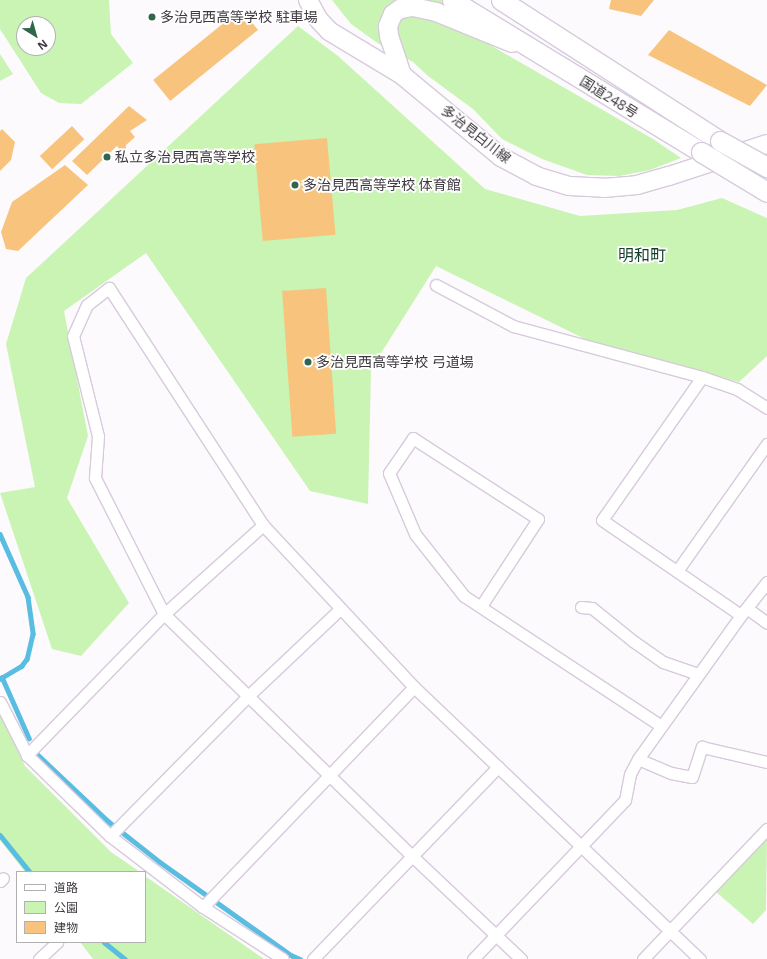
<!DOCTYPE html>
<meta charset="utf-8">
<style>
body{margin:0}
#map{position:relative;width:767px;height:959px;overflow:hidden;background:#fdfafe;font-family:"Open Sans","Noto Sans JP",sans-serif}
div>[style]{position:absolute}
[style*='--x']{left:calc(var(--x)*1px);top:calc(var(--y)*1px);width:calc(var(--w)*1px);rotate:calc(var(--a)*1deg)}
.green>*{inset:0;background:#c9f4b3}
.stream>*{height:4.5px;margin:-2.25px;padding:0 2.25px;transform-origin:2.25px;border-radius:2.25px;background:#58bde1}
.building>*{inset:0;background:#f8c47d;transform-origin:0 0}
.roads{filter:drop-shadow(1px 0 #d7cadc) drop-shadow(-1px 0 #d7cadc) drop-shadow(0 1px #d7cadc) drop-shadow(0 -1px #d7cadc)}
.minor>*{height:11px;margin:-5.5px;padding:0 5.5px;transform-origin:5.5px;border-radius:5.5px;background:#fff}
.primary>*{height:18px;margin:-9px;padding:0 9px;transform-origin:9px;border-radius:9px;background:#fff}
.trunk>*{height:19px;margin:-9.5px;padding:0 9.5px;transform-origin:9.5px;border-radius:9.5px;background:#fff}
.bridges{filter:drop-shadow(1px 0 #d7cadc) drop-shadow(-1px 0 #d7cadc) drop-shadow(0 1px #d7cadc) drop-shadow(0 -1px #d7cadc)}
.trunk-bridge>*{height:19px;margin:-9.5px;padding:0 9.5px;transform-origin:9.5px;border-radius:9.5px;background:#fff}
.dots>*{width:11px;height:11px;translate:-50% -50%;box-sizing:border-box;border:2px solid #fff;border-radius:50%}
span{translate:-50% -50%;white-space:nowrap;text-align:center;line-height:1.15;-webkit-text-stroke:3.5px #fff;paint-order:stroke}
.poi-label{font-size:14px;color:#3e3940}
.left{translate:0 -50%;text-align:left}
.street-label{font-size:14px;color:#3e3940}
.quarter-label{font-size:16px;color:#123d29}
.legend{position:absolute;left:16px;top:871px;width:130px;height:72px;box-sizing:border-box;background:#fff;border:1px solid #b2b0b3;margin:0;padding:5px 7px;list-style:none;font-size:12px;color:#3e3940}
.legend li{display:flex;align-items:center;gap:8px;height:20px}
.legend b{width:20px;border:1px solid #b2b0b3}
.north{position:absolute;left:16px;top:16px;width:40px;height:40px;box-sizing:border-box;background:#fff;border:1px solid #b2b0b3;border-radius:50%;rotate:143deg;font-size:11px;font-weight:700;line-height:16px;text-align:center;color:#3e3940}
.north::after{content:'';display:block;margin:auto;width:14px;height:18px;background:#31664c;clip-path:polygon(50% 0,100% 100%,50% 72%,0 100%)}
</style>
<div id="map">
<div class="green">
<div style="clip-path:polygon(evenodd,0 0,109px 0,111px 34px,133px 63px,81px 104px,59px 103px,41px 93px,0 29px,0 0,24px 24px,48px 24px,48px 48px,24px 48px,24px 24px)"></div>
<div style="clip-path:polygon(332px 0,474px 0,459px 27px,653px 139px,681px 158px,650px 170px,619px 176px,587px 175px,542px 159px,502px 139px,473px 109px,428px 76px,413px 62px,379px 44px,351px 24px)"></div>
<div style="clip-path:polygon(298px 26px,338px 56px,485px 189px,580px 216px,677px 210px,722px 198px,767px 218px,767px 356px,739px 382px,587px 340px,436px 266px,371px 369px,368px 504px,310px 491px,146px 253px,64px 311px,88px 436px,67px 498px,129px 603px,81px 656px,52px 649px,0 493px,35px 487px,6px 344px,26px 278px)"></div>
<div style="clip-path:polygon(0 54px,13px 74px,0 81px)"></div>
<div style="clip-path:polygon(2px 716px,25px 766px,111px 852px,140px 872px,25px 872px,0 840px,0 717px)"></div>
<div style="clip-path:polygon(767px 836px,766px 910px,753px 924px,715px 891px)"></div>
<div style="clip-path:polygon(145px 876px,264px 959px,93px 959px,80px 942px,145px 942px)"></div>
</div>
<div class="stream">
<div style="--x:0;--y:534;--w:69;--a:66"></div>
<div style="--x:28;--y:597;--w:37;--a:82"></div>
<div style="--x:33;--y:634;--w:26;--a:103"></div>
<div style="--x:27;--y:659;--w:9;--a:126"></div>
<div style="--x:22;--y:666;--w:26;--a:149"></div>
<div style="--x:2;--y:677;--w:67;--a:66.1"></div>
<div style="--x:37;--y:754;--w:98;--a:43.3"></div>
<div style="--x:108;--y:821;--w:66;--a:38.3"></div>
<div style="--x:160;--y:862;--w:161;--a:35.4"></div>
<div style="--x:291;--y:955;--w:10;--a:24"></div>
<div style="--x:0;--y:835;--w:48;--a:51"></div>
<div style="--x:104;--y:942;--w:27;--a:39"></div>
</div>
<div class="building">
<div style="clip-path:polygon(611px 0,654px 0,641px 16px,609px 9px)"></div>
<div style="left:241px;top:9px;width:27px;height:113px;rotate:51deg"></div>
<div style="clip-path:polygon(669px 30px,767px 85px,750px 106px,648px 55px)"></div>
<div style="clip-path:polygon(129px 106px,147px 120px,130px 131px,135px 137px,126px 145px,125px 156px,117px 146px,87px 175px,72px 161px)"></div>
<div style="left:72px;top:126px;width:18px;height:44px;rotate:47deg"></div>
<div style="clip-path:polygon(2px 129px,15px 142px,11px 160px,0 171px,0 131px)"></div>
<div style="left:327px;top:138px;width:97px;height:73px;rotate:85deg"></div>
<div style="clip-path:polygon(65px 165px,88px 185px,18px 251px,6px 249px,1px 232px,12px 202px)"></div>
<div style="left:326px;top:288px;width:146px;height:44px;rotate:86deg"></div>
</div>
<div class="roads">
<div class="minor">
<div style="--x:436;--y:285;--w:87;--a:28"></div>
<div style="--x:513;--y:326;--w:196;--a:15.1"></div>
<div style="--x:702;--y:377;--w:37;--a:19"></div>
<div style="--x:737;--y:389;--w:36;--a:32"></div>
<div style="--x:702;--y:377;--w:174;--a:125"></div>
<div style="--x:602;--y:520;--w:168;--a:34.4"></div>
<div style="--x:263;--y:525;--w:133;--a:138"></div>
<div style="--x:164;--y:614;--w:197;--a:134.2"></div>
<div style="--x:27;--y:755;--w:116;--a:44.3"></div>
<div style="--x:110;--y:836;--w:117;--a:37.4"></div>
<div style="--x:203;--y:907;--w:95;--a:33"></div>
<div style="--x:677;--y:571;--w:156;--a:-54.7"></div>
<div style="--x:481;--y:606;--w:104;--a:-56.8"></div>
<div style="--x:538;--y:519;--w:149;--a:-147.1"></div>
<div style="--x:413;--y:438;--w:42;--a:124.4"></div>
<div style="--x:389;--y:473;--w:66;--a:66.9"></div>
<div style="--x:415;--y:534;--w:79;--a:51.7"></div>
<div style="--x:464;--y:596;--w:236;--a:33.4"></div>
<div style="--x:581;--y:607;--w:11;--a:5"></div>
<div style="--x:592;--y:608;--w:53;--a:38.8"></div>
<div style="--x:633;--y:641;--w:37;--a:35"></div>
<div style="--x:663;--y:662;--w:37;--a:19"></div>
<div style="--x:748;--y:609;--w:24;--a:36"></div>
<div style="--x:0;--y:702;--w:59;--a:63"></div>
<div style="--x:638;--y:759;--w:36;--a:23"></div>
<div style="--x:671;--y:773;--w:21;--a:11"></div>
<div style="--x:692;--y:777;--w:32;--a:-72"></div>
<div style="--x:702;--y:747;--w:67;--a:13"></div>
<div style="--x:110;--y:836;--w:195;--a:-45.4"></div>
<div style="--x:247;--y:697;--w:128;--a:-43.4"></div>
<div style="--x:0;--y:881;--w:4;--a:-45"></div>
<div style="--x:203;--y:907;--w:305;--a:-46.2"></div>
<div style="--x:39;--y:959;--w:25;--a:-43"></div>
<div style="--x:313;--y:959;--w:267;--a:-46.1"></div>
<div style="--x:473;--y:959;--w:220;--a:-46.3"></div>
<div style="--x:625;--y:800;--w:26;--a:-79"></div>
<div style="--x:630;--y:774;--w:17;--a:-62"></div>
<div style="--x:638;--y:759;--w:177;--a:-54.4"></div>
<div style="--x:741;--y:615;--w:42;--a:-51.8"></div>
<div style="--x:521;--y:959;--w:151;--a:-136.6"></div>
<div style="--x:411;--y:855;--w:345;--a:-135.7"></div>
<div style="--x:164;--y:614;--w:153;--a:-116.9"></div>
<div style="--x:95;--y:478;--w:42;--a:-85.9"></div>
<div style="--x:98;--y:436;--w:103;--a:-104"></div>
<div style="--x:73;--y:336;--w:34;--a:-66"></div>
<div style="--x:87;--y:305;--w:28;--a:-38"></div>
<div style="--x:109;--y:288;--w:283;--a:57"></div>
<div style="--x:263;--y:525;--w:221;--a:47"></div>
<div style="--x:414;--y:687;--w:395;--a:43.6"></div>
<div style="--x:643;--y:959;--w:180;--a:-46.4"></div>
</div>
<div class="primary">
<div style="--x:308;--y:0;--w:21;--a:62"></div>
<div style="--x:318;--y:19;--w:16;--a:47"></div>
<div style="--x:329;--y:31;--w:85;--a:31.1"></div>
<div style="--x:402;--y:75;--w:129;--a:39.6"></div>
<div style="--x:501;--y:157;--w:40;--a:28"></div>
<div style="--x:536;--y:176;--w:34;--a:17"></div>
<div style="--x:569;--y:186;--w:35;--a:3"></div>
<div style="--x:604;--y:188;--w:33;--a:-5"></div>
<div style="--x:637;--y:185;--w:33;--a:-16"></div>
<div style="--x:669;--y:176;--w:103;--a:-18.1"></div>
<div style="--x:402;--y:75;--w:41;--a:-108.4"></div>
<div style="--x:389;--y:36;--w:10;--a:-96"></div>
<div style="--x:388;--y:26;--w:13;--a:-67"></div>
<div style="--x:393;--y:14;--w:9;--a:-36"></div>
<div style="--x:400;--y:9;--w:13;--a:-9"></div>
<div style="--x:413;--y:7;--w:24;--a:12"></div>
<div style="--x:436;--y:12;--w:82;--a:22.2"></div>
</div>
<div class="trunk">
<div style="--x:452;--y:0;--w:292;--a:31.4"></div>
<div style="--x:501;--y:0;--w:260;--a:32.8"></div>
</div>
</div>
<div class="bridges">
<div class="trunk-bridge">
<div style="--x:720;--y:141;--w:54;--a:29"></div>
<div style="--x:701;--y:152;--w:77;--a:31.2"></div>
</div>
</div>
<div class="dots">
<div style="left:152px;top:17px;background:#31664c"></div>
<div style="left:107px;top:157px;background:#31664c"></div>
<div style="left:295px;top:185px;background:#31664c"></div>
<div style="left:308px;top:362px;background:#31664c"></div>
</div>
<div class="poi-label">
<span class="left" style="left:160px;top:17px">多治見西高等学校 駐車場</span>
<span class="left" style="left:115px;top:157px">私立多治見西高等学校</span>
<span class="left" style="left:303px;top:185px">多治見西高等学校 体育館</span>
<span class="left" style="left:316px;top:362px">多治見西高等学校 弓道場</span>
</div>
<div class="street-label">
<span style="left:609px;top:97px;rotate:32deg">国道248号</span>
<span style="left:476px;top:134px;rotate:38deg">多治見白川線</span>
</div>
<div class="quarter-label">
<span style="left:642px;top:255px">明和町</span>
</div>
<ul class="legend">
<li><b style="height:5px;background:#fff"></b>道路</li>
<li><b style="height:11px;background:#c9f4b3"></b>公園</li>
<li><b style="height:11px;background:#f8c47d"></b>建物</li>
</ul>
<div class="north">N</div>
</div>
